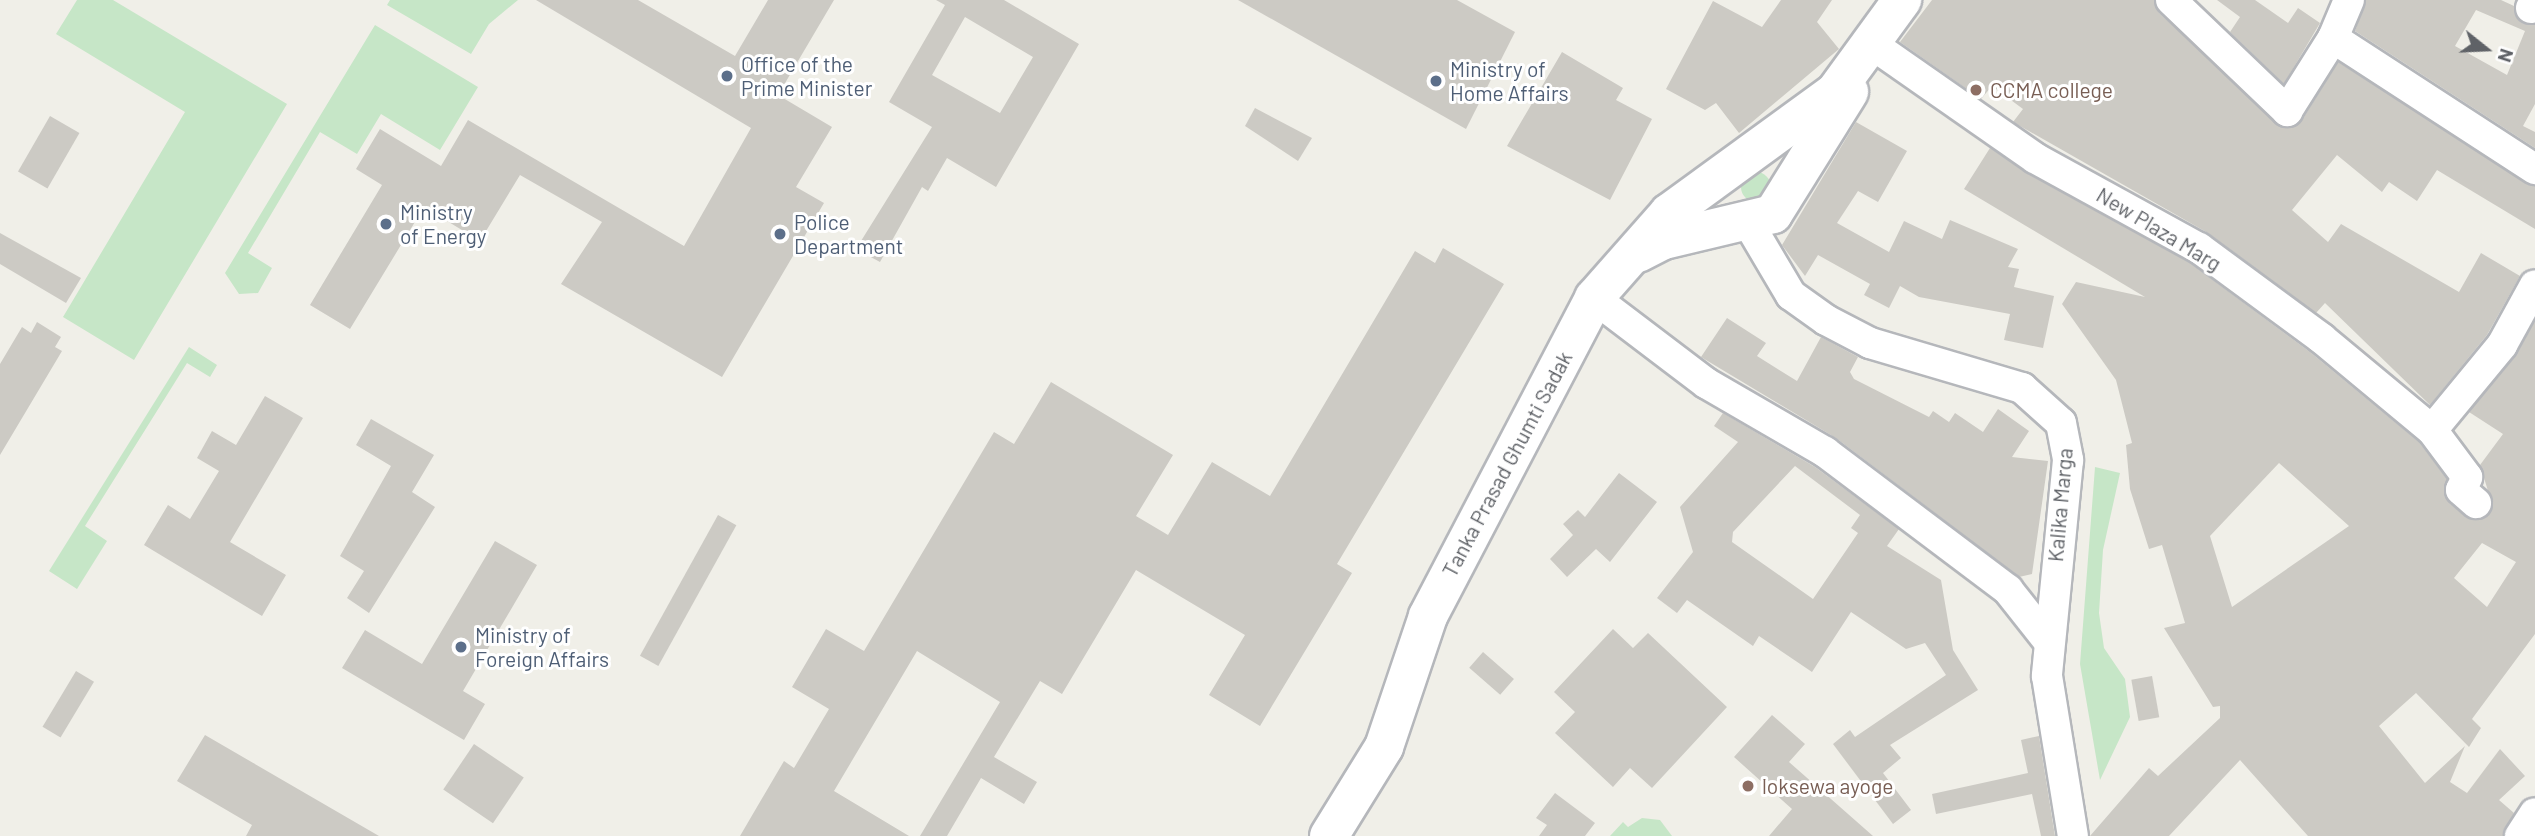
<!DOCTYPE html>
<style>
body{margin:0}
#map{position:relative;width:2535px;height:836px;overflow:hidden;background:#f0efe8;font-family:Barlow,sans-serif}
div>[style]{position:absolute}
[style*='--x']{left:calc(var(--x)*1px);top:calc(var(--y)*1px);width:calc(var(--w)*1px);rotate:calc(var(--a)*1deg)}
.green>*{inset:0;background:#c6e6c7}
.round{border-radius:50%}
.building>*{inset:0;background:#cccac4;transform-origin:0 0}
.roads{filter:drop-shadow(2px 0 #b5b7bb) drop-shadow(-2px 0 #b5b7bb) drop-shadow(0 2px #b5b7bb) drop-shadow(0 -2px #b5b7bb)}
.street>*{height:30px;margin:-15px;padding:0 15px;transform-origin:15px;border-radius:15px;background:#fff}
.secondary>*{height:38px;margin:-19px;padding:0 19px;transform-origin:19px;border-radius:19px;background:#fff}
.dots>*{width:19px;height:19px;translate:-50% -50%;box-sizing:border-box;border:4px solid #fff;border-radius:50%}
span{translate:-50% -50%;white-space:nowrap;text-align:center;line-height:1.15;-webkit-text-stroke:6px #fff;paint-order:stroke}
.service-label{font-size:21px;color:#4e5e75}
.left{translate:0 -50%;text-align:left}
.education-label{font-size:21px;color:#785e54}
.street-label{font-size:21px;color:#5f6267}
.north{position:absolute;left:2451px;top:14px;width:70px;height:70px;-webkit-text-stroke:5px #fff;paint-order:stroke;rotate:108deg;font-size:19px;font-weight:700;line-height:28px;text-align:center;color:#5f6267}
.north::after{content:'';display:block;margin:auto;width:24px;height:32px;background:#5f6267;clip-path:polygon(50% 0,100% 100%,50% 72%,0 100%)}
</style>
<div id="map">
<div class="green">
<div style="clip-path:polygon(77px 0,113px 0,287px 104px,134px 360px,63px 317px,185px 112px,56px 34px)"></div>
<div style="clip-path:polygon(390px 0,518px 0,489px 24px,471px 54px,387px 5px)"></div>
<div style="clip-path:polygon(375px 25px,478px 87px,440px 150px,381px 114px,357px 154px,320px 132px,248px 253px,272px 268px,258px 293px,239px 294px,225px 273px)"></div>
<div class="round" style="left:1741px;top:172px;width:30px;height:30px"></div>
<div style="clip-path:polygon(189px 347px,217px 365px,210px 377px,187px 363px,85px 526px,107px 541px,77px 589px,49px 571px)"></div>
<div style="clip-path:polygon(2095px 467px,2120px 473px,2103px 550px,2099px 613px,2104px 648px,2125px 679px,2130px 717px,2100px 780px,2080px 664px)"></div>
<div style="clip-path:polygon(1642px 818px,1660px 820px,1672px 836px,1610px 836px,1623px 822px,1628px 827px)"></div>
</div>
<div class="building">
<div style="clip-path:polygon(536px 0,638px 0,735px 56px,768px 0,834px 0,778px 95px,832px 127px,796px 187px,824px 203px,722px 377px,561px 284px,602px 222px,520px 175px,480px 241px,424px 207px,350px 329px,310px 305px,382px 185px,356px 169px,380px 129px,441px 166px,468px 120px,684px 246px,751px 128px)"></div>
<div style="clip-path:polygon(evenodd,936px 0,1004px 0,1079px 44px,996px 187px,947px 158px,928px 191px,922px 187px,880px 262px,856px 249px,932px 127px,889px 102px,945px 5px,936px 0,965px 17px,1033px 57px,1000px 113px,932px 75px,965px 17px)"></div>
<div style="clip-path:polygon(1238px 0,1457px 0,1515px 32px,1466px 129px)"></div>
<div style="clip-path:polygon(1781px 0,1832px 0,1817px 22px,1839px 49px,1739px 133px,1716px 103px,1705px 110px,1666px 89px,1713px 1px,1762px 27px)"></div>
<div style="clip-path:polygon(1932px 0,2154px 0,2159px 13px,2285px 128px,2302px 120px,2338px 62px,2535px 186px,2535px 229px,2437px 170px,2417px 201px,2389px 182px,2382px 192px,2337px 155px,2292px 210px,2328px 242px,2341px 224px,2459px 292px,2481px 253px,2520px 276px,2487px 335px,2430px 405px,2325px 303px,2316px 313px,2208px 233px,2013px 122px,2023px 109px,1992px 86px,1981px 99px,1900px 42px)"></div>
<div style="clip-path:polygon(2217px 0,2255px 0,2288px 23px,2298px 8px,2320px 23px,2284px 84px,2230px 32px,2240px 17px)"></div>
<div style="clip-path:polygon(evenodd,2366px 0,2501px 0,2514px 6px,2522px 23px,2535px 25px,2535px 104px,2523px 126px,2535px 132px,2535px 148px,2355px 31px,2366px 0,2476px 10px,2525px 31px,2507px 75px,2455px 46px,2476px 10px)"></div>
<div style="clip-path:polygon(1562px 52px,1623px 88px,1616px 100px,1652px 119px,1610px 200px,1507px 146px)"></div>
<div style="clip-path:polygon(1255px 108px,1312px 138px,1298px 161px,1245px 126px)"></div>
<div style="left:50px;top:116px;width:34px;height:64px;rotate:30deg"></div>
<div style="clip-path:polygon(1856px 122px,1907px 151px,1878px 202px,1858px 191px,1837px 223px,1889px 252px,1904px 221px,1942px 239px,1950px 220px,2018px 249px,2008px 267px,2019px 269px,2014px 287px,2054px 296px,2043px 348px,2004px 340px,2010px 314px,1919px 297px,1900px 286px,1889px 308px,1864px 295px,1870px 284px,1818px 255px,1805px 276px,1782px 245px)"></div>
<div style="clip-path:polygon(evenodd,1990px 148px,2190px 263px,2310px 352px,2419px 442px,2447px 479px,2449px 503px,2472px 520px,2493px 507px,2480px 465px,2503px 434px,2469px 412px,2535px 321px,2535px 634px,2472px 719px,2481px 728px,2469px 747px,2416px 693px,2379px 726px,2425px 783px,2465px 746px,2450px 782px,2467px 793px,2500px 749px,2525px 776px,2499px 800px,2514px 813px,2503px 836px,2308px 836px,2240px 760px,2169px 836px,2090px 836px,2149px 768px,2158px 776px,2220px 718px,2220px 706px,2213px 707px,2164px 628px,2185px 623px,2162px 545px,2149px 549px,2130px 489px,2126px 445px,2132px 443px,2116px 380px,2062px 304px,2076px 282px,2145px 297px,1964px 189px,1990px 148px,2279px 463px,2349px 526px,2232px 607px,2210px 536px,2279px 463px,1990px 148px,2482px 543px,2516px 562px,2487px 607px,2454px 578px,2482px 543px)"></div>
<div style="clip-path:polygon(0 233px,81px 278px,66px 303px,0 264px)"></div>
<div style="clip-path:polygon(1443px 248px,1504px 284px,1337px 564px,1352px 573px,1260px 726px,1209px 695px,1245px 635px,1136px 570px,1062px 694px,1040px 681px,994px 757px,1037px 782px,1024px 804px,981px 778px,947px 836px,920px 836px,1000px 702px,917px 651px,834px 791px,909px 836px,740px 836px,784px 761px,794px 768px,829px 709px,792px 687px,826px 629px,864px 651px,994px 432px,1014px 444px,1051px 382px,1173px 455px,1136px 516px,1168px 535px,1212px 462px,1270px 496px,1415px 251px,1435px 263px)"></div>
<div style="clip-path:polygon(1727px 318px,1766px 343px,1757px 356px,1797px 381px,1821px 337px,1858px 357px,1850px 372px,1854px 379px,1929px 417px,1933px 411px,1949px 422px,1955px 413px,1983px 432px,1998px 409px,2029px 431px,2012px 457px,2048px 461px,2032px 574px,2019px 577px,1836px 438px,1701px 357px)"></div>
<div style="clip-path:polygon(37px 322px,61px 337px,55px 347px,62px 351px,0 455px,0 364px,22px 327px,31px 333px)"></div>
<div style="clip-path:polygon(265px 396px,303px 418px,230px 542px,286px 575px,262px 616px,144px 545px,168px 505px,190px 519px,219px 471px,197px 458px,212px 431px,236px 445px)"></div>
<div style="clip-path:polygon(evenodd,1723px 413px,1815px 467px,1899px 529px,1887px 546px,1941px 580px,1953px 650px,1978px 690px,1890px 745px,1901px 758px,1883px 773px,1911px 810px,1893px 824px,1833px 744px,1850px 730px,1855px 737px,1946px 675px,1925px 643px,1906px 649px,1851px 612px,1812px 672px,1759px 636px,1753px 646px,1687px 600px,1677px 613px,1657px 598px,1693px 552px,1680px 507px,1738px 442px,1714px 426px,1723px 413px,1795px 466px,1860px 515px,1851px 528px,1858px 533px,1813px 599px,1732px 542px,1733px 532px,1795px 466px)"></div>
<div style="clip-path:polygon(371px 419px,434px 455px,412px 492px,435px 507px,369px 613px,347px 598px,364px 571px,340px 556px,391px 466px,356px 445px)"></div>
<div style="clip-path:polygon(1619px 473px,1657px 502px,1610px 562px,1596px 549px,1567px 577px,1550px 559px,1573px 535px,1563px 524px,1578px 510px,1585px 517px)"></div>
<div style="left:718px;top:515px;width:21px;height:161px;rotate:29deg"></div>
<div style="clip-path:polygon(495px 541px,537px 565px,463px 691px,485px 704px,464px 740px,342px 668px,365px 630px,422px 664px)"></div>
<div style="clip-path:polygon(1613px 629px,1633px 648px,1648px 633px,1727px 707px,1652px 788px,1630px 768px,1613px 787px,1555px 733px,1575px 712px,1554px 692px)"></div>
<div style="left:1483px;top:652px;width:41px;height:21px;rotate:41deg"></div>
<div style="left:76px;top:671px;width:21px;height:65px;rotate:31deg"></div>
<div style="left:2152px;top:676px;width:42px;height:21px;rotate:80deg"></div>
<div style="clip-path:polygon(1772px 715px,1805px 744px,1789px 762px,1873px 836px,1769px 836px,1792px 809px,1734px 757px)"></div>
<div style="clip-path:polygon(205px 735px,379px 836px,246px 836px,252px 825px,177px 781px)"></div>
<div style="clip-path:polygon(2039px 736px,2055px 836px,2041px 836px,2032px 794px,1936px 814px,1932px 794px,2028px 773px,2021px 740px)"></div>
<div style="left:474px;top:744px;width:60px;height:55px;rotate:34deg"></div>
<div style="clip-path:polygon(1555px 793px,1595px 823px,1585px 836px,1539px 836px,1547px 825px,1536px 818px)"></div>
</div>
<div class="roads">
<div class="street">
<div style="--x:2171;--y:0;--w:161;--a:43.7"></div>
<div style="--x:2287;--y:111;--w:86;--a:-57.8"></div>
<div style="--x:2333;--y:38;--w:241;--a:33"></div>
<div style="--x:2531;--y:8;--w:8;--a:-60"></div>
<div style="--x:2333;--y:38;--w:41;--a:-67.2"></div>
<div style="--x:1873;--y:45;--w:198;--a:34.9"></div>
<div style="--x:2035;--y:158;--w:187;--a:28.8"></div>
<div style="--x:2199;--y:248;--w:152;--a:36.4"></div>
<div style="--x:2321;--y:338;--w:144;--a:39.7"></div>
<div style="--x:2432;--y:430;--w:59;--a:53.3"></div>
<div style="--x:2467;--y:477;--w:14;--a:115"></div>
<div style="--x:2461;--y:490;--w:20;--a:41"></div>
<div style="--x:1746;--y:219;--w:88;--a:59.4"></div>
<div style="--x:1791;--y:295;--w:43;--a:35.5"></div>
<div style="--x:1826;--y:320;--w:50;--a:27.6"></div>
<div style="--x:1870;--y:343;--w:159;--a:16.5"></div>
<div style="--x:2022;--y:388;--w:52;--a:41.9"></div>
<div style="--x:2061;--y:423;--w:38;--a:79"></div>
<div style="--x:2068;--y:460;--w:217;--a:95.6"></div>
<div style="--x:2047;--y:676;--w:162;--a:80.8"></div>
<div style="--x:1594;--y:298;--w:141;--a:37.2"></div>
<div style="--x:1706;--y:383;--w:138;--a:30.1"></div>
<div style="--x:1825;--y:452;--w:229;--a:37"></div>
<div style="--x:2008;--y:590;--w:61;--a:51.6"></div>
<div style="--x:2432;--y:430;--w:110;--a:-50.5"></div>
<div style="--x:2502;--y:345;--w:68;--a:-61.2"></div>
<div style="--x:2520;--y:836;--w:27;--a:-57"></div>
</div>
<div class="secondary">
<div style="--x:1638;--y:253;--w:29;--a:-27"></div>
<div style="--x:1664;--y:240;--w:112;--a:-13.4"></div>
<div style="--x:1773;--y:214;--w:144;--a:-58.1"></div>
<div style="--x:1329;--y:836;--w:105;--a:-58.3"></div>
<div style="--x:1384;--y:747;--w:138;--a:-71.4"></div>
<div style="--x:1428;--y:616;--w:359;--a:-62.4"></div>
<div style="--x:1594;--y:298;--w:113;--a:-48.6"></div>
<div style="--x:1669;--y:213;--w:205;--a:-36.1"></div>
<div style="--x:1835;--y:92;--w:114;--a:-53.9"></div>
</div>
</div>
<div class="dots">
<div style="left:727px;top:76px;background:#5c6f8a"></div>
<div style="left:1436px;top:81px;background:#5c6f8a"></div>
<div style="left:1976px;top:90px;background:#8d6e63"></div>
<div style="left:386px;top:224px;background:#5c6f8a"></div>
<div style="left:780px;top:234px;background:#5c6f8a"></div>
<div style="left:461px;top:647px;background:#5c6f8a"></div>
<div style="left:1748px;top:786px;background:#8d6e63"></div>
</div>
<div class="service-label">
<span class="left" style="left:741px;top:76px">Office of the<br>Prime Minister</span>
<span class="left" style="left:1450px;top:81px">Ministry of<br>Home Affairs</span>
<span class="left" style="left:400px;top:224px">Ministry<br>of Energy</span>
<span class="left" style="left:794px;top:234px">Police<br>Department</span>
<span class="left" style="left:475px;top:647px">Ministry of<br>Foreign Affairs</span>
</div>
<div class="education-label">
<span class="left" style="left:1990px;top:90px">CCMA college</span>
<span class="left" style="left:1762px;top:786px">loksewa ayoge</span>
</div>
<div class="street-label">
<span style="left:2159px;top:229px;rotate:31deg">New Plaza Marg</span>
<span style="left:1507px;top:464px;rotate:-62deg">Tanka Prasad Ghumti Sadak</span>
<span style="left:2060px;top:505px;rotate:-85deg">Kalika Marga</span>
</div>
<div class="north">N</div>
</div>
